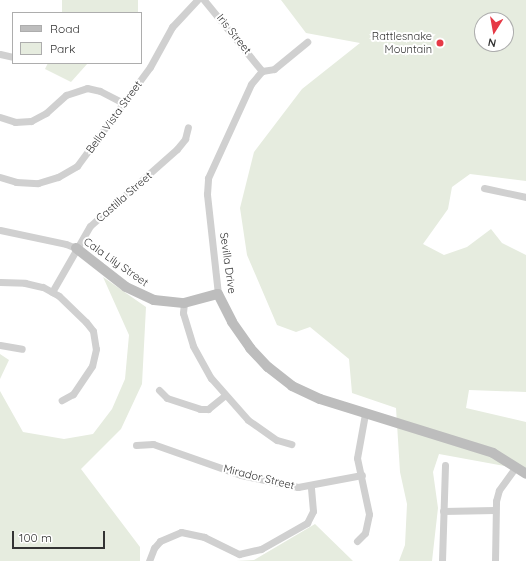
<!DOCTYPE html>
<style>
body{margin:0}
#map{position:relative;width:526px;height:561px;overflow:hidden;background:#fff;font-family:Quicksand,sans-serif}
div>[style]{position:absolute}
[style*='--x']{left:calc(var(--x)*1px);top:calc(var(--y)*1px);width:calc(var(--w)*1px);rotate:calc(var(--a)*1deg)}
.green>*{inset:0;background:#e6ecdf;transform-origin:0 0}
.street>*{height:7px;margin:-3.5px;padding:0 3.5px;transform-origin:3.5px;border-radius:3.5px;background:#d0d0d0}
.secondary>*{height:10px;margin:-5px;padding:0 5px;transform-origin:5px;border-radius:5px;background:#bdbdbd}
.dots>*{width:11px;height:11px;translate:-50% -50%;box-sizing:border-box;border:2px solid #fff;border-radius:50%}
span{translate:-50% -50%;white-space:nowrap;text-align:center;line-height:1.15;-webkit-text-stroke:4px #fff;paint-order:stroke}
.street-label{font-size:11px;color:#333}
.poi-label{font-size:11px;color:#333}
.right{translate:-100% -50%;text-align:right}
.legend{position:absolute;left:12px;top:12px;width:130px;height:52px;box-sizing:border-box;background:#fff;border:1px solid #adadad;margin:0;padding:5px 7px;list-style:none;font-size:12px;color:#333}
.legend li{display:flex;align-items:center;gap:8px;height:20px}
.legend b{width:20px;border:1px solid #adadad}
.north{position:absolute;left:474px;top:12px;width:40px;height:40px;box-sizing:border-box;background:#fff;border:1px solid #adadad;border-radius:50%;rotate:191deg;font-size:11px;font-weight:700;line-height:16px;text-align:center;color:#333}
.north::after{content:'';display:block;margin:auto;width:14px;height:18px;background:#e63946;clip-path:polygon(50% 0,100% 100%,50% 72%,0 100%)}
.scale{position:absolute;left:12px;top:531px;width:93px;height:18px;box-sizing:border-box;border:2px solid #333;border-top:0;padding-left:5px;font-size:12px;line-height:14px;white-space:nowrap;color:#333;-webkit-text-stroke:3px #fff;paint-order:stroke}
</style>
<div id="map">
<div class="green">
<div style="left:62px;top:0;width:76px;height:13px"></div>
<div style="clip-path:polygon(evenodd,281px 0,526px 0,526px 181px,470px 174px,452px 187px,448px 209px,423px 244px,444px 255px,467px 247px,491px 229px,502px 243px,526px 255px,526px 392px,469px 390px,466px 408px,526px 422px,526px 470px,439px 454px,433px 472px,438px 508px,432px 561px,399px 561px,405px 545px,407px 504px,400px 472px,396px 408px,352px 393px,349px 359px,310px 327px,296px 332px,277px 325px,247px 255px,240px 208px,254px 152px,302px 89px,360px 43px,306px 33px,281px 0,482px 20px,506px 20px,506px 44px,482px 44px,482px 20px)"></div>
<div style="clip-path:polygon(48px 63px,88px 63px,71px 82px,45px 69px)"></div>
<div style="clip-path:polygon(103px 277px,146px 307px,142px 384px,121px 429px,81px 469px,140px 547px,140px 561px,0 561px,0 391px,23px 432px,64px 439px,93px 434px,112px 409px,125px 379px,129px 335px)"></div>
<div style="clip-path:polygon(0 354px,9px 360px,0 379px)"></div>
<div style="clip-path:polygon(315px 524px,353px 561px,236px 561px,254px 560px)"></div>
</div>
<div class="street">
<div style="--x:204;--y:0;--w:92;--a:50.8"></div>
<div style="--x:0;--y:54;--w:13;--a:13"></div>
<div style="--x:262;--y:71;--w:12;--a:-9"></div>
<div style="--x:274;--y:69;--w:43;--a:-39.3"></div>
<div style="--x:0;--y:117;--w:16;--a:18"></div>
<div style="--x:15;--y:122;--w:16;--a:-4"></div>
<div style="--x:31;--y:121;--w:17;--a:-28"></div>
<div style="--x:46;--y:113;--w:27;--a:-42"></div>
<div style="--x:66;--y:95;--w:22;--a:-18"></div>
<div style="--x:87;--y:88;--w:13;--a:13"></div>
<div style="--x:100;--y:91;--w:27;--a:27"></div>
<div style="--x:0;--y:177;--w:17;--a:17"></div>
<div style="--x:16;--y:182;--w:22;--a:3"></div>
<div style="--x:38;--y:183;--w:21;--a:-17"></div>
<div style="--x:58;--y:177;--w:22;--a:-30"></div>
<div style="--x:77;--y:166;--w:123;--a:-53.6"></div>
<div style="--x:150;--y:67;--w:46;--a:-61.2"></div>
<div style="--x:172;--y:27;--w:37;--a:-47"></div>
<div style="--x:484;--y:188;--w:43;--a:12.1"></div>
<div style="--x:0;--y:230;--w:67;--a:12"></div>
<div style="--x:66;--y:244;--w:11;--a:22"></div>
<div style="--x:0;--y:282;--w:25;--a:2"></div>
<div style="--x:25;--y:283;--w:18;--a:13"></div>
<div style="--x:43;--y:287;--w:18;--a:29"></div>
<div style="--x:59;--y:296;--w:37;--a:44"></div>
<div style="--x:86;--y:322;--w:11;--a:52"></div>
<div style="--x:93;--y:331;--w:18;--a:81"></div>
<div style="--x:96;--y:349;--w:17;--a:103"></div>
<div style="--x:92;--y:366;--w:34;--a:124"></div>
<div style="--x:73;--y:394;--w:13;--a:151"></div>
<div style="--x:52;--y:292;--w:76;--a:-60.1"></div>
<div style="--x:90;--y:226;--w:116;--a:-41.5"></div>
<div style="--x:177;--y:149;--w:13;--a:-51"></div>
<div style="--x:185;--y:139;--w:12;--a:-76"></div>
<div style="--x:218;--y:294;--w:101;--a:-96.3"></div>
<div style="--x:207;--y:194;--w:16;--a:-86"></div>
<div style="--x:208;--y:178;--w:103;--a:-65.4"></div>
<div style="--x:251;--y:84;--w:17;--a:-50"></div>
<div style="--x:184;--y:303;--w:10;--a:96"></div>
<div style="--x:183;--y:313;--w:34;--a:73"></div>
<div style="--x:193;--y:346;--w:37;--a:61"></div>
<div style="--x:211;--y:378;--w:56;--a:48.6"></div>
<div style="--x:248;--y:420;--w:35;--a:35"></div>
<div style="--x:277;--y:440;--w:15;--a:16"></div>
<div style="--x:0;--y:345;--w:22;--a:10"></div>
<div style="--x:159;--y:390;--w:11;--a:45"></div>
<div style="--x:167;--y:398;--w:35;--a:18"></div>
<div style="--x:200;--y:409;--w:8;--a:0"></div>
<div style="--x:208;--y:409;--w:22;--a:-39"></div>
<div style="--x:136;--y:445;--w:17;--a:-3"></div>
<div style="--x:153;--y:444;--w:93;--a:19.4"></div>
<div style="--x:241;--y:475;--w:58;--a:11.9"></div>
<div style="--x:298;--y:487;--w:65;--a:-10.6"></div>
<div style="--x:443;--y:511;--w:52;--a:-1.1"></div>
<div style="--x:357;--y:541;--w:11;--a:-45"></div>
<div style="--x:365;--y:533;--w:19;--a:-78"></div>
<div style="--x:369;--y:514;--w:57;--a:-102.1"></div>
<div style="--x:357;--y:458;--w:45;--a:-79.7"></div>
<div style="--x:149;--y:561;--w:14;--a:-69"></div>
<div style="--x:154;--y:548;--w:9;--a:-49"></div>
<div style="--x:160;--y:541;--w:23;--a:-23"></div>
<div style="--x:181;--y:532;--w:24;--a:12"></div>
<div style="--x:204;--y:537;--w:39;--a:26"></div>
<div style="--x:239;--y:554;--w:23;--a:-13"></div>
<div style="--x:261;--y:549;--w:53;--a:-29.5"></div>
<div style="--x:307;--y:523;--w:13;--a:-63"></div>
<div style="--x:313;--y:511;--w:25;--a:-95"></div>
<div style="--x:442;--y:561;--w:96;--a:-88.2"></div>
<div style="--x:495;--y:561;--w:60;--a:-89"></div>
<div style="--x:496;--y:501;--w:11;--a:-75"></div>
<div style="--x:499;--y:490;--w:29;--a:-54"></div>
</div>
<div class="secondary">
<div style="--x:76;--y:248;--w:63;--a:38"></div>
<div style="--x:126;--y:287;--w:31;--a:25"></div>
<div style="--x:154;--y:300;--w:30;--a:6"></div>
<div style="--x:184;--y:303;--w:35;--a:-15"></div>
<div style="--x:218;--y:294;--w:31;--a:63"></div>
<div style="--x:232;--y:322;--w:32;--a:55"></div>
<div style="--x:250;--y:348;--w:26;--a:47"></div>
<div style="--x:268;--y:367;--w:31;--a:38"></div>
<div style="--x:292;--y:386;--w:31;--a:25"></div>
<div style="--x:320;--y:399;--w:181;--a:17.3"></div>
<div style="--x:493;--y:453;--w:39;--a:32"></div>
</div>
<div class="dots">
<div style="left:440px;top:43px;background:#e63946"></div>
</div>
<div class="street-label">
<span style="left:234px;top:34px;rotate:51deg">Iris Street</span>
<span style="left:114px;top:117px;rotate:-54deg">Bella Vista Street</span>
<span style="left:124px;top:197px;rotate:-41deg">Castilla Street</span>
<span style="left:116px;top:262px;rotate:35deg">Cala Lily Street</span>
<span style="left:228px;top:263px;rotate:82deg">Sevilla Drive</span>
<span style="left:259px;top:477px;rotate:14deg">Mirador Street</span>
</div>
<div class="poi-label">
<span class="right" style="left:432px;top:43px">Rattlesnake<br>Mountain</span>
</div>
<ul class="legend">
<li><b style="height:5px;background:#bdbdbd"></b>Road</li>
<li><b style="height:11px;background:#e6ecdf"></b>Park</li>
</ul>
<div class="north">N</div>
<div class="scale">100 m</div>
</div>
